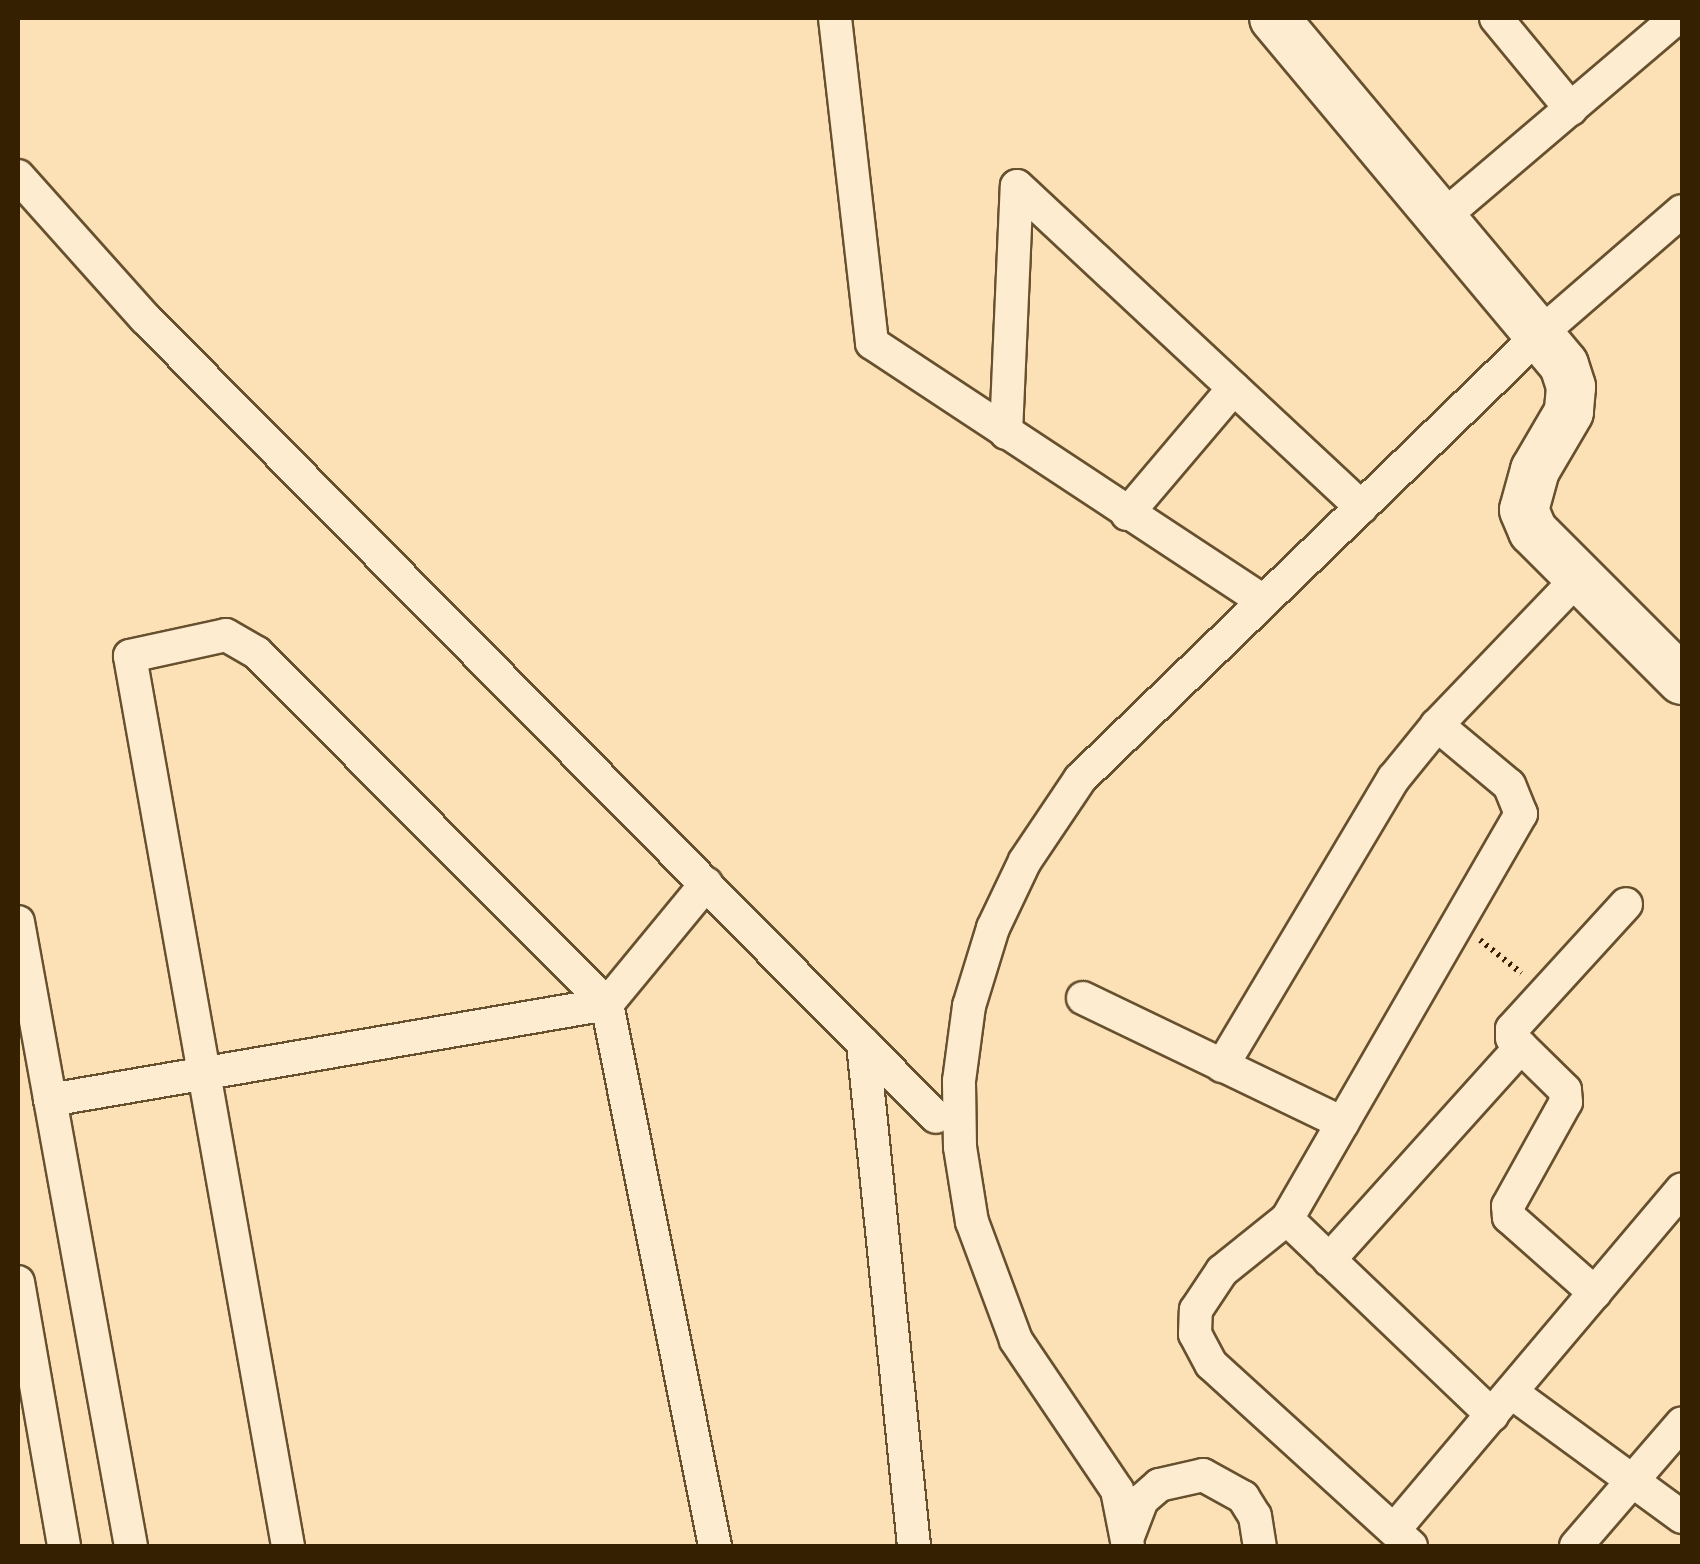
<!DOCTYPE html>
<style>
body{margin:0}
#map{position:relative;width:1700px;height:1564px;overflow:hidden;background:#fce1b7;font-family:"EB Garamond",serif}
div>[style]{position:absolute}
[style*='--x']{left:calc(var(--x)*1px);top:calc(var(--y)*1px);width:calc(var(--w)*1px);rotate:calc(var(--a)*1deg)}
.path>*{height:6px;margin-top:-3px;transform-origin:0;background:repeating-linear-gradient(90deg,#352001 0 2.5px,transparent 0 7.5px)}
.roads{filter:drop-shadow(2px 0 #67502e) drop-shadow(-2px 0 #67502e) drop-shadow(0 2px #67502e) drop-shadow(0 -2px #67502e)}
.street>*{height:32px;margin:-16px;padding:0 16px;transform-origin:16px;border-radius:16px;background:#fdecd0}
.secondary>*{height:48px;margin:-24px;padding:0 24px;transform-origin:24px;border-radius:24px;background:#fdecd0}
span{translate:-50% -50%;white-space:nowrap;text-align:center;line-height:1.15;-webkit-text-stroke:10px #fdecd0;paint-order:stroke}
.frame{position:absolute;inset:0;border:20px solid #352001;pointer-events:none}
</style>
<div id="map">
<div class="path">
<div style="--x:1480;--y:940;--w:53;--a:38.8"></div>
</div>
<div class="roads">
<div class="street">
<div style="--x:835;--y:18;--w:327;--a:83.5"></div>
<div style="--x:872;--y:343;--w:469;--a:33.4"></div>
<div style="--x:1496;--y:18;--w:118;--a:50.5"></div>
<div style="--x:18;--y:176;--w:191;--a:48.2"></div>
<div style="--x:145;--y:318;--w:1124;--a:45.29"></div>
<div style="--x:1017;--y:186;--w:471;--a:43"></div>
<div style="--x:1444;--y:216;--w:306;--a:-40.4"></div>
<div style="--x:1006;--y:433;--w:247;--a:-87.5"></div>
<div style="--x:1127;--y:514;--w:165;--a:-49.7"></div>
<div style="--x:18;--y:922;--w:634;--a:79.74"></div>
<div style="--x:1083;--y:998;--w:288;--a:25.7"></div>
<div style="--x:863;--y:1043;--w:506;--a:84.21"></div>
<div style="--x:1222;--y:1066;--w:335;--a:-59.2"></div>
<div style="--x:1394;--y:778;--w:68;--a:-50.9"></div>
<div style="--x:50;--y:1100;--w:565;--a:-9.78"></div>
<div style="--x:607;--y:1004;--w:156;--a:-50.5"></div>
<div style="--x:1287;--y:1219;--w:284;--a:43.7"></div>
<div style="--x:1329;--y:1260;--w:287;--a:-48"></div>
<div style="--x:18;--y:1282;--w:268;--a:80.1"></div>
<div style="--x:1595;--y:1293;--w:115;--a:-138.5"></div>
<div style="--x:1509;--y:1217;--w:11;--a:-95"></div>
<div style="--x:1508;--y:1206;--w:119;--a:-60.9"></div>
<div style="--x:1566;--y:1102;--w:12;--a:-95"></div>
<div style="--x:1565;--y:1090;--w:74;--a:-135.5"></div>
<div style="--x:1512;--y:1038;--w:9;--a:-90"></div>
<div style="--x:1512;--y:1029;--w:169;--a:-47.6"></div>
<div style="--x:1511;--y:1392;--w:212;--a:36.2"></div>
<div style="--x:1394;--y:1530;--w:446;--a:-49.8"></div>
<div style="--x:1127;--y:1539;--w:42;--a:-69"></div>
<div style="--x:1142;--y:1500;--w:23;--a:-41"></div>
<div style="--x:1159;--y:1485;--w:45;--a:-12.8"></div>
<div style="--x:1203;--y:1475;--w:46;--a:28.8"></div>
<div style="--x:1243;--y:1497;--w:22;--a:58"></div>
<div style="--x:1255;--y:1516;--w:30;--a:81"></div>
<div style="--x:288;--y:1546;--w:904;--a:-100.07"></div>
<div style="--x:130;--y:656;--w:98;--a:-12.3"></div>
<div style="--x:226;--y:635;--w:36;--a:30"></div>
<div style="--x:257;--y:653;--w:496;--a:45.1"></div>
<div style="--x:607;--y:1004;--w:553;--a:78.73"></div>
<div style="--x:1128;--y:1546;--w:57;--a:-101.1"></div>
<div style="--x:1117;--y:1490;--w:181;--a:-124"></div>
<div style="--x:1016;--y:1340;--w:126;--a:-110.4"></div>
<div style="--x:972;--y:1222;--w:76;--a:-99.1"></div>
<div style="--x:960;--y:1147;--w:66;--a:-90.9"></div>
<div style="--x:959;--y:1081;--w:76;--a:-82.4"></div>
<div style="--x:969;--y:1006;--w:82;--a:-72.9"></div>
<div style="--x:993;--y:928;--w:74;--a:-64.5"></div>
<div style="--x:1025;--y:861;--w:99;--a:-56.1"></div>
<div style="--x:1080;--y:779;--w:641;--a:-44.05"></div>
<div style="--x:1541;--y:333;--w:186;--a:-40.9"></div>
<div style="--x:1411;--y:1546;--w:270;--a:-137.7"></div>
<div style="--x:1211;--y:1364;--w:34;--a:-118"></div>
<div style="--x:1195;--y:1334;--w:24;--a:-88"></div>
<div style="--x:1196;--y:1310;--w:47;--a:-56.3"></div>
<div style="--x:1222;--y:1271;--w:83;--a:-38.7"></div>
<div style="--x:1287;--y:1219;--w:468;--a:-60"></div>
<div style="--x:1521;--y:814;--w:31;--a:-112"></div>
<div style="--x:1509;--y:785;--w:94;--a:-140.2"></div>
<div style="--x:1437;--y:725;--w:205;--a:-46.2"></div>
<div style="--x:1576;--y:1546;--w:162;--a:-49.2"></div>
</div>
<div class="secondary">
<div style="--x:1274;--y:18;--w:452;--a:50.1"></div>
<div style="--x:1564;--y:365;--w:23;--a:72"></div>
<div style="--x:1571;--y:387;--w:25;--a:95"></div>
<div style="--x:1569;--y:412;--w:67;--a:120.4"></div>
<div style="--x:1535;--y:470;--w:41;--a:105.4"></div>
<div style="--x:1524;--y:510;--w:23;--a:67"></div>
<div style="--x:1533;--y:531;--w:211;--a:45"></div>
</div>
</div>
<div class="frame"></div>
</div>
